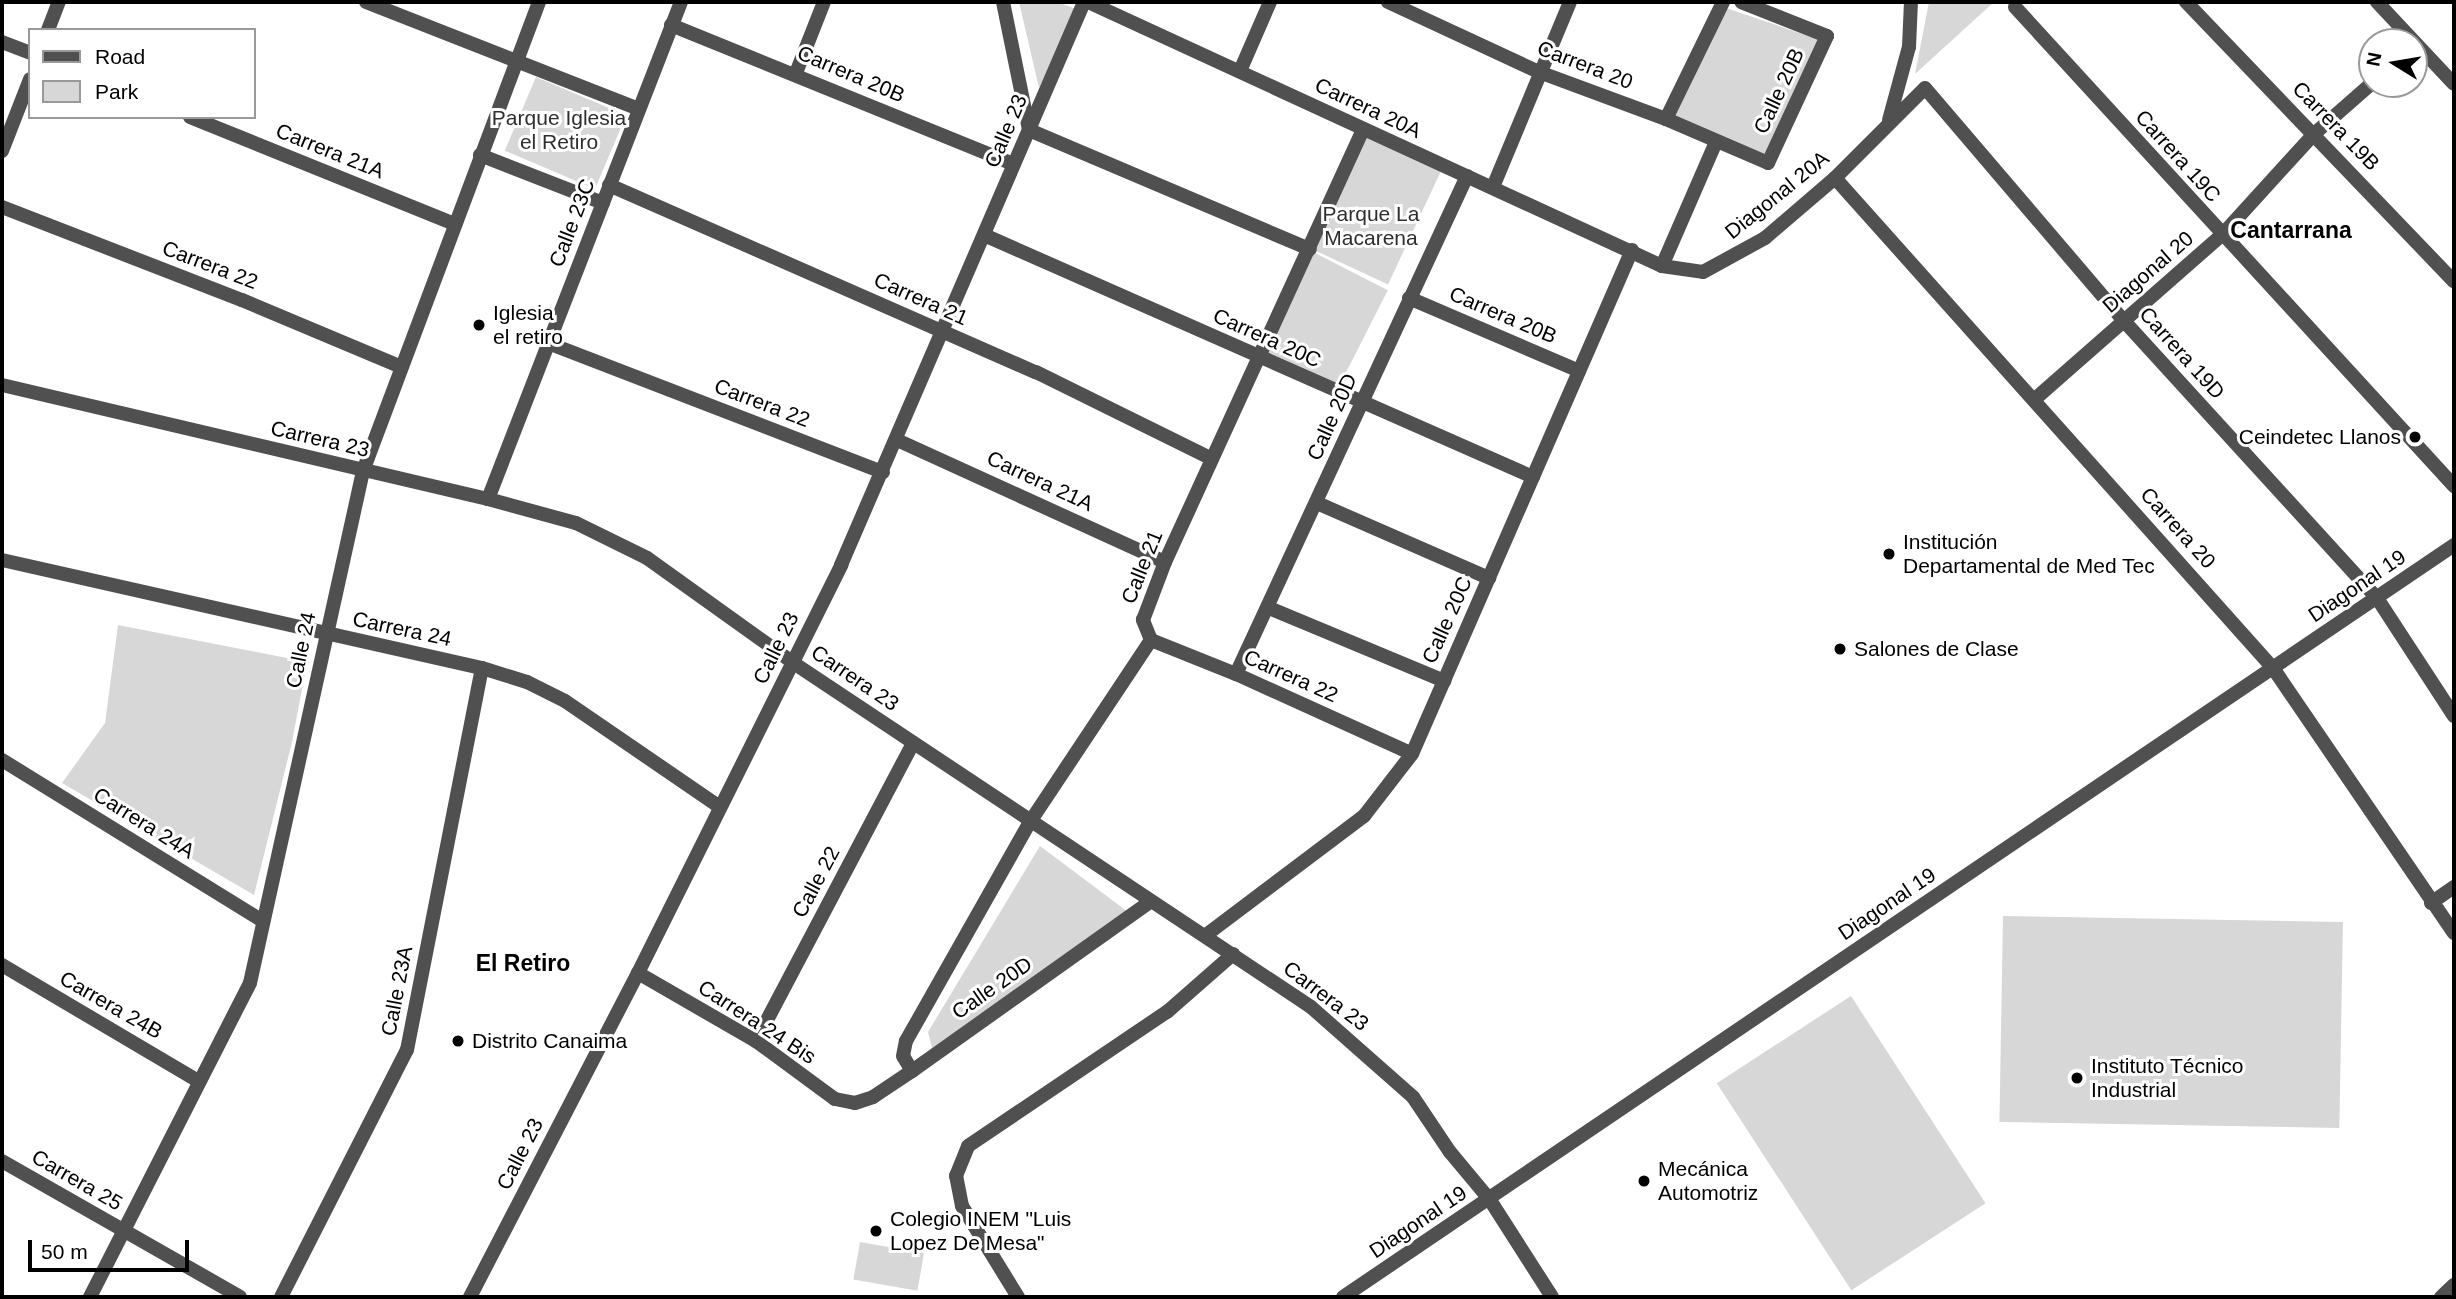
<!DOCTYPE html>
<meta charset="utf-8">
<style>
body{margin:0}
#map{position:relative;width:2456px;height:1299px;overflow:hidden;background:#fff;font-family:Helvetica,sans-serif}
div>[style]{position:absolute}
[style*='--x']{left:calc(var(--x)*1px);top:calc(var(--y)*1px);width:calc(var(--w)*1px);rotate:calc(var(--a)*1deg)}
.green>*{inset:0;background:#d7d7d7;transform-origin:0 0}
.minor>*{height:14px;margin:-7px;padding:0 7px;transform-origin:7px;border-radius:7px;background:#505050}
.tertiary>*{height:14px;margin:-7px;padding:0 7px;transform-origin:7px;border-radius:7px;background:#505050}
.dots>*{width:19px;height:19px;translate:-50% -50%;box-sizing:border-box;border:4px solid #fff;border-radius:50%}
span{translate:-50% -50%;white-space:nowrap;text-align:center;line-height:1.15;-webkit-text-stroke:6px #fff;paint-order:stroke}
.street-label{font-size:21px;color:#000}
.park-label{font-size:21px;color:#2e2e2e}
.poi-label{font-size:21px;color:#000}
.left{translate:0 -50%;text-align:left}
.right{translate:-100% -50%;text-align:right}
.neighbourhood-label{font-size:23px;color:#000;font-weight:700}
.frame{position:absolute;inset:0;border:4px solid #000;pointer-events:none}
.legend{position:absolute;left:28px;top:28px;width:228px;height:91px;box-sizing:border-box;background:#fff;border:2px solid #999;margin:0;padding:9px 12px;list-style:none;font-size:21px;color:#000}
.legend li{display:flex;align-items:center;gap:14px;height:35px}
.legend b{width:35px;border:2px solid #999}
.north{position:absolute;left:2358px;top:28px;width:70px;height:70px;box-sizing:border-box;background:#fff;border:2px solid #999;border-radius:50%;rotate:281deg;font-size:19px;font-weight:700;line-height:28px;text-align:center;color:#000}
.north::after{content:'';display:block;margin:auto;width:24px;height:32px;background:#000;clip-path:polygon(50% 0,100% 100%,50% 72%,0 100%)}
.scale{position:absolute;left:28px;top:1240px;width:161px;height:32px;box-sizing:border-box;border:4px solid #000;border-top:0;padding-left:9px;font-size:21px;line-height:24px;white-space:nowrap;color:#000;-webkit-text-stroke:5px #fff;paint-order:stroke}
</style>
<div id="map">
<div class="green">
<div style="clip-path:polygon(1019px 2px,1057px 2px,1079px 10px,1039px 88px)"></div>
<div style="clip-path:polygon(1929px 2px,1994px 2px,1915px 74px)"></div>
<div style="clip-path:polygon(1726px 8px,1823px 41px,1766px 156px,1671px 115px)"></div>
<div style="left:536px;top:77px;width:98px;height:80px;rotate:23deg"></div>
<div style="left:1366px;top:133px;width:84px;height:128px;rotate:25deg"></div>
<div style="left:1313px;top:252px;width:84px;height:112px;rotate:27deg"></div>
<div style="clip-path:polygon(118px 625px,307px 662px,292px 742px,254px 895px,62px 783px,105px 723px)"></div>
<div style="clip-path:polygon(1040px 846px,1128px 912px,932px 1048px,928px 1032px)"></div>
<div style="left:2003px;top:916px;width:340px;height:206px;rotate:1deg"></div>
<div style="left:1851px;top:996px;width:247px;height:160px;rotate:57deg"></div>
<div style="left:860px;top:1242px;width:65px;height:38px;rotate:10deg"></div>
</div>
<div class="minor">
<div style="--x:366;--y:2;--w:293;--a:21.4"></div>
<div style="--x:1088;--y:2;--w:632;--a:24.7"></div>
<div style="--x:1662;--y:266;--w:41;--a:8.3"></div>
<div style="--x:1703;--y:272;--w:71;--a:-28.7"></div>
<div style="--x:1765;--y:238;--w:92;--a:-40.6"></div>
<div style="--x:1835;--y:178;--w:127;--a:-45"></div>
<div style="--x:1925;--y:88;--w:306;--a:49.5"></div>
<div style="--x:2124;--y:321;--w:375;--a:47.6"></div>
<div style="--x:2377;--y:598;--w:141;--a:56.9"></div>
<div style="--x:1388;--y:2;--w:166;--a:24.9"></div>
<div style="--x:1539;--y:72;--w:135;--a:20.3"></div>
<div style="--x:1666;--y:119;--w:111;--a:23.3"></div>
<div style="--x:1768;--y:163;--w:140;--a:-65.1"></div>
<div style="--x:1827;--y:36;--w:92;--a:-158.4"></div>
<div style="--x:2186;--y:2;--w:387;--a:46.2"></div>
<div style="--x:2377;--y:2;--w:112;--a:46.8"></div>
<div style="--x:2015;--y:7;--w:650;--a:47.49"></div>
<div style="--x:671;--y:25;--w:370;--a:22.1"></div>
<div style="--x:2;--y:42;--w:30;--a:21"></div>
<div style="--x:1240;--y:71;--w:75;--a:-66.5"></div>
<div style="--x:796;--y:73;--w:76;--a:-68.5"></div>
<div style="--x:190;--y:117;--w:286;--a:22"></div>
<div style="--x:1666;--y:119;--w:130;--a:-64"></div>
<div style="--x:1889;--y:120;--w:76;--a:-74.7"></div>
<div style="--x:1909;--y:47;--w:45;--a:-87.5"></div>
<div style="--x:1029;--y:130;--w:305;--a:23"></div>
<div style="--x:480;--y:155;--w:132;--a:21.3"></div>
<div style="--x:1835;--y:178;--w:657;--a:48.21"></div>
<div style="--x:2273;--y:668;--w:321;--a:55.7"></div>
<div style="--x:609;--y:185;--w:466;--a:23.7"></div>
<div style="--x:1036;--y:372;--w:196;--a:26.3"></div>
<div style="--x:1493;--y:187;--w:200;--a:-67.4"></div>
<div style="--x:2;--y:207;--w:257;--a:21.2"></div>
<div style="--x:242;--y:300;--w:173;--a:22.8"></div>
<div style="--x:984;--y:235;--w:600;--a:23.79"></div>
<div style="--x:1662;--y:266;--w:135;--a:-66.5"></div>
<div style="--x:1409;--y:298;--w:185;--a:23.2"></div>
<div style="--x:548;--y:343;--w:359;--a:21.1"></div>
<div style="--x:2;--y:385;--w:499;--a:13.2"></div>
<div style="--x:488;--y:499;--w:91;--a:15.3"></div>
<div style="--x:576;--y:523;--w:79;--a:26.2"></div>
<div style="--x:647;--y:558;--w:178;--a:35.6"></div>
<div style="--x:792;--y:662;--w:623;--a:33.61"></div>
<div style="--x:1311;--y:1007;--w:136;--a:41.4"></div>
<div style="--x:1413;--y:1097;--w:66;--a:56.1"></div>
<div style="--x:1450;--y:1152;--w:62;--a:50.2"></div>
<div style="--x:1490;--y:1200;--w:115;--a:57.4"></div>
<div style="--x:2035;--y:399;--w:249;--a:-41.3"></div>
<div style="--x:2222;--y:235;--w:137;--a:-47.7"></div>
<div style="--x:2314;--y:134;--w:77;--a:-41.3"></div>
<div style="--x:897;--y:440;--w:294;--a:24.5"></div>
<div style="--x:488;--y:499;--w:533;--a:-68.78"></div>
<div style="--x:1317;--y:503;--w:188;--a:23.6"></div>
<div style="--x:2;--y:560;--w:492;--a:12.7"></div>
<div style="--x:482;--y:668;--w:47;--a:17.3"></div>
<div style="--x:527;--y:682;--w:42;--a:26.6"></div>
<div style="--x:565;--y:701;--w:188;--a:34.4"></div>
<div style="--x:1269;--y:608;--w:190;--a:22.6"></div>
<div style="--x:1151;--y:640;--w:92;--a:21.8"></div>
<div style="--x:1236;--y:674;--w:193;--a:24.4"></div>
<div style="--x:1236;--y:674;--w:549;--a:-65.12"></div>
<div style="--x:2;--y:760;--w:307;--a:31.7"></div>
<div style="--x:2431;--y:903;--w:28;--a:-35"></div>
<div style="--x:1206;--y:935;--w:198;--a:-37"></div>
<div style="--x:1364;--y:816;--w:78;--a:-52.3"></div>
<div style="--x:1412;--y:754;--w:550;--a:-66.42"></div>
<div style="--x:2;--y:965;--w:228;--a:30.6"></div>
<div style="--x:638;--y:973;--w:136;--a:30"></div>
<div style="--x:756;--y:1041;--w:98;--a:36.3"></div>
<div style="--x:835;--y:1099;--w:20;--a:11"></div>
<div style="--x:855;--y:1103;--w:19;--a:-18"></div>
<div style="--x:873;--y:1097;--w:47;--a:-33.7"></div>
<div style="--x:912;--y:1071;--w:293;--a:-35.4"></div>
<div style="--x:756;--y:1041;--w:337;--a:-62.2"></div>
<div style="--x:912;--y:1071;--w:17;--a:-121"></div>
<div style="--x:903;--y:1056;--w:15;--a:-79"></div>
<div style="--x:906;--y:1041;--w:252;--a:-60.5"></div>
<div style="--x:1030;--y:822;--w:219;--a:-56.4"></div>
<div style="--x:1151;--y:640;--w:22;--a:-112"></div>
<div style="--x:1143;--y:620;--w:62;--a:-69.2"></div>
<div style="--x:1165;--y:562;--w:476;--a:-65.4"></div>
<div style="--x:90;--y:1297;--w:352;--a:-63"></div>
<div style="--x:250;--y:983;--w:524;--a:-77.55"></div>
<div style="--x:363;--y:471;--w:501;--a:-69.43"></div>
<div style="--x:281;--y:1297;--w:277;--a:-63"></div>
<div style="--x:407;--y:1050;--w:389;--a:-78.9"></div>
<div style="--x:1018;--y:1297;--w:107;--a:-121.6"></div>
<div style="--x:962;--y:1206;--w:31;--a:-101"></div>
<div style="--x:956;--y:1176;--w:32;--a:-68"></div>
<div style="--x:968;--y:1146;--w:240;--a:-34"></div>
<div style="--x:1167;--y:1012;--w:88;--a:-41.3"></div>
<div style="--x:1343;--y:1297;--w:1342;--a:-34.09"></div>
<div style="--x:2441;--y:1297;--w:18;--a:-43"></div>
</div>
<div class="tertiary">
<div style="--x:1003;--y:2;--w:131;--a:78.5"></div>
<div style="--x:48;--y:30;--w:30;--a:-69"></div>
<div style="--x:2;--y:151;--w:77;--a:-68.7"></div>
<div style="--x:2;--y:1161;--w:274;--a:29.7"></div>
<div style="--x:470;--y:1297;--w:365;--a:-62.6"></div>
<div style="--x:638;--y:973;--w:456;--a:-63.5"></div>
<div style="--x:841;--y:565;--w:613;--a:-66.65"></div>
</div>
<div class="dots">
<div style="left:479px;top:325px;background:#000"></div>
<div style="left:2415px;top:437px;background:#000"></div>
<div style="left:1889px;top:554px;background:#000"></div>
<div style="left:1840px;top:649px;background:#000"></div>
<div style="left:458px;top:1041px;background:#000"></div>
<div style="left:2077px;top:1078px;background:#000"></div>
<div style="left:1644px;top:1181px;background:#000"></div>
<div style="left:876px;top:1231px;background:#000"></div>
</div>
<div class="street-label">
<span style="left:1585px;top:65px;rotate:21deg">Carrera 20</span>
<span style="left:851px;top:74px;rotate:23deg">Carrera 20B</span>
<span style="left:1779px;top:91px;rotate:-65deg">Calle 20B</span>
<span style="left:1368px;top:108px;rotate:25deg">Carrera 20A</span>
<span style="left:2336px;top:126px;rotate:46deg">Carrera 19B</span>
<span style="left:1006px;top:131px;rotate:-67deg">Calle 23</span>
<span style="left:330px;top:151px;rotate:22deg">Carrera 21A</span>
<span style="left:2178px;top:156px;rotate:48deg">Carrera 19C</span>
<span style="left:1777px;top:195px;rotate:-39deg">Diagonal 20A</span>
<span style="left:572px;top:223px;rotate:-69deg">Calle 23C</span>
<span style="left:210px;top:265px;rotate:21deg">Carrera 22</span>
<span style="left:2148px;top:272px;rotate:-41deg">Diagonal 20</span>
<span style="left:921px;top:299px;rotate:24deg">Carrera 21</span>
<span style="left:1503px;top:315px;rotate:23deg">Carrera 20B</span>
<span style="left:1267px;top:338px;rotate:24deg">Carrera 20C</span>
<span style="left:2182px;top:353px;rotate:48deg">Carrera 19D</span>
<span style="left:762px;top:403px;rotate:21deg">Carrera 22</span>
<span style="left:1332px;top:417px;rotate:-66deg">Calle 20D</span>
<span style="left:320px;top:439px;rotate:13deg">Carrera 23</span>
<span style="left:1040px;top:481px;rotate:25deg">Carrera 21A</span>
<span style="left:2178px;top:528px;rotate:48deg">Carrera 20</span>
<span style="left:1142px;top:567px;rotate:-68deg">Calle 21</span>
<span style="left:2357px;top:586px;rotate:-34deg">Diagonal 19</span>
<span style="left:1447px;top:620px;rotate:-66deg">Calle 20C</span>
<span style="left:402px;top:629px;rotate:12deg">Carrera 24</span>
<span style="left:776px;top:648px;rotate:-64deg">Calle 23</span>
<span style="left:301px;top:650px;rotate:-78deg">Calle 24</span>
<span style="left:1291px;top:676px;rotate:24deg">Carrera 22</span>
<span style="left:855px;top:678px;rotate:34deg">Carrera 23</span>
<span style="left:144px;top:823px;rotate:32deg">Carrera 24A</span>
<span style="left:816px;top:882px;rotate:-62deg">Calle 22</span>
<span style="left:1887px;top:904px;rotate:-34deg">Diagonal 19</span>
<span style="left:992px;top:988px;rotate:-35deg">Calle 20D</span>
<span style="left:397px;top:991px;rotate:-79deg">Calle 23A</span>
<span style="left:1326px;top:996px;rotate:37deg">Carrera 23</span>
<span style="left:111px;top:1005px;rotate:30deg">Carrera 24B</span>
<span style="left:757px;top:1022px;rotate:33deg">Carrera 24 Bis</span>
<span style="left:520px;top:1154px;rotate:-63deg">Calle 23</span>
<span style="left:77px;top:1180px;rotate:30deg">Carrera 25</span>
<span style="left:1418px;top:1222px;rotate:-34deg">Diagonal 19</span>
</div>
<div class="park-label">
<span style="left:559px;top:130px">Parque Iglesia<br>el Retiro</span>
<span style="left:1371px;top:226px">Parque La<br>Macarena</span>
</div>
<div class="poi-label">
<span class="left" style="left:493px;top:325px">Iglesia<br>el retiro</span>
<span class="right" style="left:2401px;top:437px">Ceindetec Llanos</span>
<span class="left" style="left:1903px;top:554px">Institución<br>Departamental de Med Tec</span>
<span class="left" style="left:1854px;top:649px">Salones de Clase</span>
<span class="left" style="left:472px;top:1041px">Distrito Canaima</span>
<span class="left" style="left:2091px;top:1078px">Instituto Técnico<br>Industrial</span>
<span class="left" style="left:1658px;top:1181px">Mecánica<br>Automotriz</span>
<span class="left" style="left:890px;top:1231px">Colegio INEM "Luis<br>Lopez De Mesa"</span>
</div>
<div class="neighbourhood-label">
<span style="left:2291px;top:230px">Cantarrana</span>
<span style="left:523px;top:963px">El Retiro</span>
</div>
<div class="frame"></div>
<ul class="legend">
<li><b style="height:9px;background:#505050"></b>Road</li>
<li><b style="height:19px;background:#d7d7d7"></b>Park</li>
</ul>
<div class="north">N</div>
<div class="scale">50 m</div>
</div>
